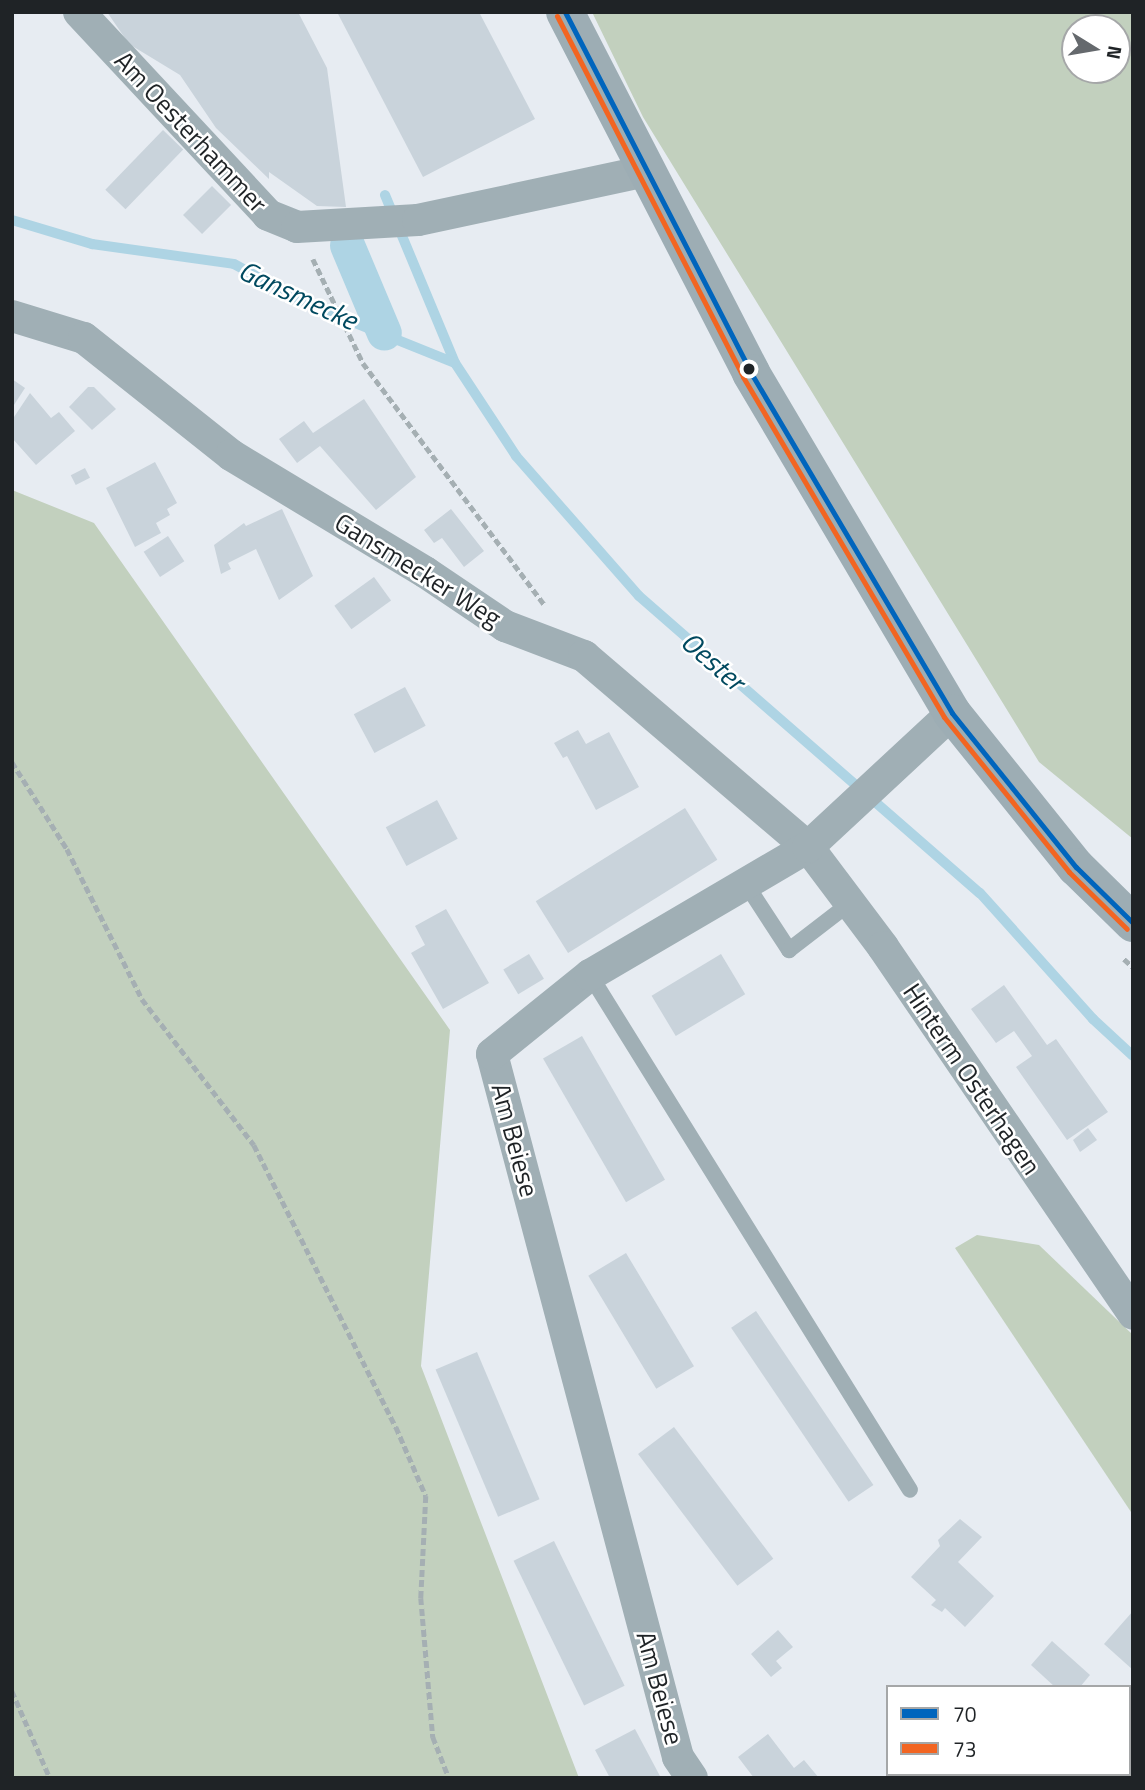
<!DOCTYPE html>
<style>
body{margin:0}
#map{position:relative;width:1145px;height:1790px;overflow:hidden;background:#e7ecf2;font-family:"Titillium Web",sans-serif}
div>[style]{position:absolute}
[style*='--x']{left:calc(var(--x)*1px);top:calc(var(--y)*1px);width:calc(var(--w)*1px);rotate:calc(var(--a)*1deg)}
.forest>*{inset:0;background:#c2d0be}
.stream>*{height:10px;margin:-5px;padding:0 5px;transform-origin:5px;border-radius:5px;background:#aed4e4}
.canal>*{height:35px;margin:-17.5px;padding:0 17.5px;transform-origin:17.5px;border-radius:17.5px;background:#aed4e4}
.building>*{inset:0;background:#c9d3db;transform-origin:0 0}
.path>*{height:4.5px;margin-top:-2.25px;transform-origin:0;background:repeating-linear-gradient(90deg,#a5afb3 0 7px,transparent 0 10.5px)}
.lane>*{height:16px;margin:-8px;padding:0 8px;transform-origin:8px;border-radius:8px;background:#a0afb5}
.street>*{height:32px;margin:-16px;padding:0 16px;transform-origin:16px;border-radius:16px;background:#a0afb5}
.secondary>*{height:38px;margin:-19px;padding:0 19px;transform-origin:19px;border-radius:19px;background:#9dadb4}
.bus-1>*{height:5px;margin:-2.5px;padding:0 2.5px;transform-origin:2.5px;border-radius:2.5px;background:#0065bd}
.bus-2>*{height:5px;margin:-2.5px;padding:0 2.5px;transform-origin:2.5px;border-radius:2.5px;background:#f26522}
.dots>*{width:19px;height:19px;translate:-50% -50%;box-sizing:border-box;border:4px solid #fff;border-radius:50%}
span{translate:-50% -50%;white-space:nowrap;text-align:center;line-height:1.15;-webkit-text-stroke:5px #fff;paint-order:stroke}
.street-label{font-size:26px;color:#1f2326}
.water-label{font-size:28px;color:#00495f;font-style:italic}
.frame{position:absolute;inset:0;border:14px solid #1f2326;pointer-events:none}
.legend{position:absolute;left:886px;top:1685px;width:245px;height:91px;box-sizing:border-box;background:#fff;border:2px solid #a5a7a8;margin:0;padding:9px 12px;list-style:none;font-size:21px;color:#1f2326}
.legend li{display:flex;align-items:center;gap:14px;height:35px}
.legend b{width:35px;border:2px solid #a5a7a8}
.north{position:absolute;left:1061px;top:14px;width:70px;height:70px;box-sizing:border-box;background:#fff;border:2px solid #a5a7a8;border-radius:50%;rotate:101deg;font-size:19px;font-weight:700;line-height:28px;text-align:center;color:#1f2326}
.north::after{content:'';display:block;margin:auto;width:24px;height:32px;background:#65696d;clip-path:polygon(50% 0,100% 100%,50% 72%,0 100%)}
</style>
<div id="map">
<div class="forest">
<div style="clip-path:polygon(evenodd,592px 12px,1133px 12px,1133px 839px,1039px 762px,643px 117px,592px 12px,1075px 28px,1117px 28px,1117px 70px,1075px 70px,1075px 28px)"></div>
<div style="clip-path:polygon(12px 490px,94px 523px,450px 1030px,421px 1366px,579px 1778px,12px 1778px)"></div>
<div style="clip-path:polygon(977px 1235px,1039px 1245px,1133px 1335px,1133px 1515px,955px 1248px)"></div>
</div>
<div class="stream">
<div style="--x:385;--y:195;--w:182;--a:67.4"></div>
<div style="--x:455;--y:363;--w:111;--a:56.7"></div>
<div style="--x:516;--y:456;--w:186;--a:48.7"></div>
<div style="--x:639;--y:596;--w:452;--a:41.1"></div>
<div style="--x:980;--y:893;--w:169;--a:48.1"></div>
<div style="--x:1093;--y:1019;--w:54;--a:42.8"></div>
<div style="--x:12;--y:220;--w:84;--a:16.7"></div>
<div style="--x:92;--y:244;--w:143;--a:8"></div>
<div style="--x:234;--y:264;--w:84;--a:28.4"></div>
<div style="--x:308;--y:304;--w:158;--a:21.9"></div>
</div>
<div class="canal">
<div style="--x:347;--y:245;--w:95;--a:67.2"></div>
</div>
<div class="building">
<div style="clip-path:polygon(107px 12px,298px 12px,327px 68px,346px 207px,317px 206px,269px 172px,269px 179px,216px 128px,180px 75px,129px 44px)"></div>
<div style="clip-path:polygon(337px 12px,479px 12px,535px 119px,423px 177px)"></div>
<div style="left:163px;top:130px;width:28px;height:83px;rotate:44deg"></div>
<div style="left:212px;top:186px;width:27px;height:41px;rotate:45deg"></div>
<div style="clip-path:polygon(12px 379px,25px 388px,12px 408px)"></div>
<div style="clip-path:polygon(88px 387px,94px 387px,116px 409px,92px 430px,69px 407px)"></div>
<div style="clip-path:polygon(30px 393px,51px 418px,59px 412px,75px 431px,36px 465px,12px 438px,12px 420px)"></div>
<div style="clip-path:polygon(364px 399px,416px 477px,376px 510px,320px 446px,297px 463px,279px 439px,304px 421px,313px 433px)"></div>
<div style="clip-path:polygon(155px 462px,177px 503px,167px 509px,170px 515px,156px 523px,161px 533px,135px 547px,106px 488px)"></div>
<div style="left:85px;top:468px;width:11px;height:16px;rotate:63deg"></div>
<div style="clip-path:polygon(282px 509px,313px 576px,279px 600px,256px 549px,228px 563px,231px 569px,221px 574px,214px 545px,244px 523px,246px 526px)"></div>
<div style="clip-path:polygon(451px 509px,484px 551px,464px 567px,442px 538px,434px 543px,424px 530px)"></div>
<div style="left:168px;top:536px;width:30px;height:29px;rotate:57deg"></div>
<div style="left:374px;top:577px;width:29px;height:49px;rotate:54deg"></div>
<div style="left:405px;top:687px;width:44px;height:58px;rotate:62deg"></div>
<div style="clip-path:polygon(578px 730px,586px 744px,609px 732px,639px 787px,596px 810px,567px 756px,563px 758px,554px 743px)"></div>
<div style="left:437px;top:800px;width:44px;height:58px;rotate:62deg"></div>
<div style="left:685px;top:808px;width:61px;height:176px;rotate:58deg"></div>
<div style="clip-path:polygon(446px 909px,489px 983px,443px 1009px,411px 953px,425px 945px,415px 926px)"></div>
<div style="left:529px;top:954px;width:29px;height:30px;rotate:59deg"></div>
<div style="left:721px;top:954px;width:47px;height:81px;rotate:59deg"></div>
<div style="clip-path:polygon(1004px 985px,1047px 1045px,1056px 1039px,1108px 1112px,1067px 1140px,1016px 1067px,1032px 1056px,1014px 1031px,996px 1043px,971px 1009px)"></div>
<div style="left:582px;top:1036px;width:166px;height:45px;rotate:60deg"></div>
<div style="clip-path:polygon(1088px 1128px,1097px 1140px,1080px 1152px,1073px 1140px)"></div>
<div style="left:626px;top:1253px;width:132px;height:44px;rotate:59deg"></div>
<div style="left:756px;top:1311px;width:210px;height:30px;rotate:56deg"></div>
<div style="left:477px;top:1352px;width:160px;height:45px;rotate:67deg"></div>
<div style="left:674px;top:1427px;width:165px;height:45px;rotate:53deg"></div>
<div style="clip-path:polygon(960px 1519px,982px 1537px,958px 1562px,994px 1596px,965px 1627px,945px 1608px,942px 1612px,931px 1605px,936px 1600px,911px 1577px,940px 1546px,938px 1540px)"></div>
<div style="left:554px;top:1541px;width:161px;height:45px;rotate:64deg"></div>
<div style="clip-path:polygon(1133px 1611px,1133px 1670px,1104px 1644px)"></div>
<div style="clip-path:polygon(778px 1630px,793px 1647px,776px 1661px,782px 1668px,771px 1677px,751px 1654px)"></div>
<div style="clip-path:polygon(1052px 1641px,1090px 1675px,1080px 1687px,1055px 1687px,1031px 1665px)"></div>
<div style="clip-path:polygon(635px 1729px,661px 1778px,610px 1778px,595px 1750px)"></div>
<div style="clip-path:polygon(768px 1734px,794px 1768px,804px 1760px,819px 1778px,754px 1778px,738px 1757px)"></div>
<div style="clip-path:polygon(969px 1774px,995px 1774px,966px 1778px)"></div>
<div style="clip-path:polygon(1076px 1774px,1098px 1774px,1095px 1778px)"></div>
</div>
<div class="path">
<div style="--x:313;--y:259;--w:115;--a:64.3"></div>
<div style="--x:363;--y:363;--w:303;--a:53.1"></div>
<div style="--x:12;--y:762;--w:103;--a:57.7"></div>
<div style="--x:67;--y:849;--w:168;--a:63.4"></div>
<div style="--x:142;--y:999;--w:184;--a:52.5"></div>
<div style="--x:254;--y:1145;--w:316;--a:63.3"></div>
<div style="--x:396;--y:1427;--w:75;--a:66.5"></div>
<div style="--x:426;--y:1496;--w:102;--a:92.8"></div>
<div style="--x:421;--y:1598;--w:140;--a:85.1"></div>
<div style="--x:433;--y:1737;--w:44;--a:68.7"></div>
<div style="--x:1124;--y:959;--w:12;--a:42"></div>
<div style="--x:12;--y:1691;--w:95;--a:66.4"></div>
</div>
<div class="lane">
<div style="--x:746;--y:884;--w:79;--a:56.9"></div>
<div style="--x:789;--y:950;--w:77;--a:-37.6"></div>
<div style="--x:590;--y:975;--w:606;--a:58.14"></div>
</div>
<div class="street">
<div style="--x:79;--y:12;--w:277;--a:47"></div>
<div style="--x:268;--y:215;--w:31;--a:22"></div>
<div style="--x:297;--y:227;--w:121;--a:-3.3"></div>
<div style="--x:418;--y:220;--w:234;--a:-12.1"></div>
<div style="--x:12;--y:316;--w:75;--a:17"></div>
<div style="--x:84;--y:338;--w:188;--a:38.5"></div>
<div style="--x:231;--y:455;--w:227;--a:31.1"></div>
<div style="--x:425;--y:572;--w:97;--a:34"></div>
<div style="--x:505;--y:626;--w:85;--a:20.8"></div>
<div style="--x:584;--y:656;--w:294;--a:40.5"></div>
<div style="--x:808;--y:847;--w:125;--a:53.1"></div>
<div style="--x:883;--y:947;--w:444;--a:55.7"></div>
<div style="--x:1129;--y:1745;--w:7;--a:-56"></div>
<div style="--x:692;--y:1778;--w:25;--a:-124"></div>
<div style="--x:678;--y:1757;--w:727;--a:-104.82"></div>
<div style="--x:492;--y:1054;--w:126;--a:-38.9"></div>
<div style="--x:590;--y:975;--w:253;--a:-30.4"></div>
<div style="--x:808;--y:847;--w:197;--a:-42.9"></div>
<div style="--x:1109;--y:1778;--w:4;--a:-63"></div>
</div>
<div class="secondary">
<div style="--x:565;--y:12;--w:406;--a:62.7"></div>
<div style="--x:751;--y:373;--w:395;--a:59.4"></div>
<div style="--x:952;--y:713;--w:198;--a:51.2"></div>
<div style="--x:1076;--y:867;--w:80;--a:44.5"></div>
</div>
<div class="bus-1">
<div style="--x:565;--y:12;--w:406;--a:62.7"></div>
<div style="--x:751;--y:373;--w:395;--a:59.4"></div>
<div style="--x:952;--y:713;--w:198;--a:51.2"></div>
<div style="--x:1076;--y:867;--w:80;--a:44.5"></div>
</div>
<div class="bus-2">
<div style="--x:557;--y:16;--w:406;--a:62.7"></div>
<div style="--x:743;--y:377;--w:395;--a:59.4"></div>
<div style="--x:944;--y:717;--w:199;--a:51.1"></div>
<div style="--x:1069;--y:872;--w:81;--a:44.5"></div>
</div>
<div class="dots">
<div style="left:749px;top:369px;background:#1f2326"></div>
</div>
<div class="street-label">
<span style="left:191px;top:132px;rotate:47deg">Am Oesterhammer</span>
<span style="left:418px;top:570px;rotate:32deg">Gansmecker Weg</span>
<span style="left:972px;top:1079px;rotate:56deg">Hinterm Osterhagen</span>
<span style="left:515px;top:1140px;rotate:75deg">Am Beiese</span>
<span style="left:660px;top:1688px;rotate:75deg">Am Beiese</span>
</div>
<div class="water-label">
<span style="left:298px;top:295px;rotate:25deg">Gansmecke</span>
<span style="left:713px;top:661px;rotate:41deg">Oester</span>
</div>
<div class="frame"></div>
<ul class="legend">
<li><b style="height:9px;background:#0065bd"></b>70</li>
<li><b style="height:9px;background:#f26522"></b>73</li>
</ul>
<div class="north">N</div>
</div>
